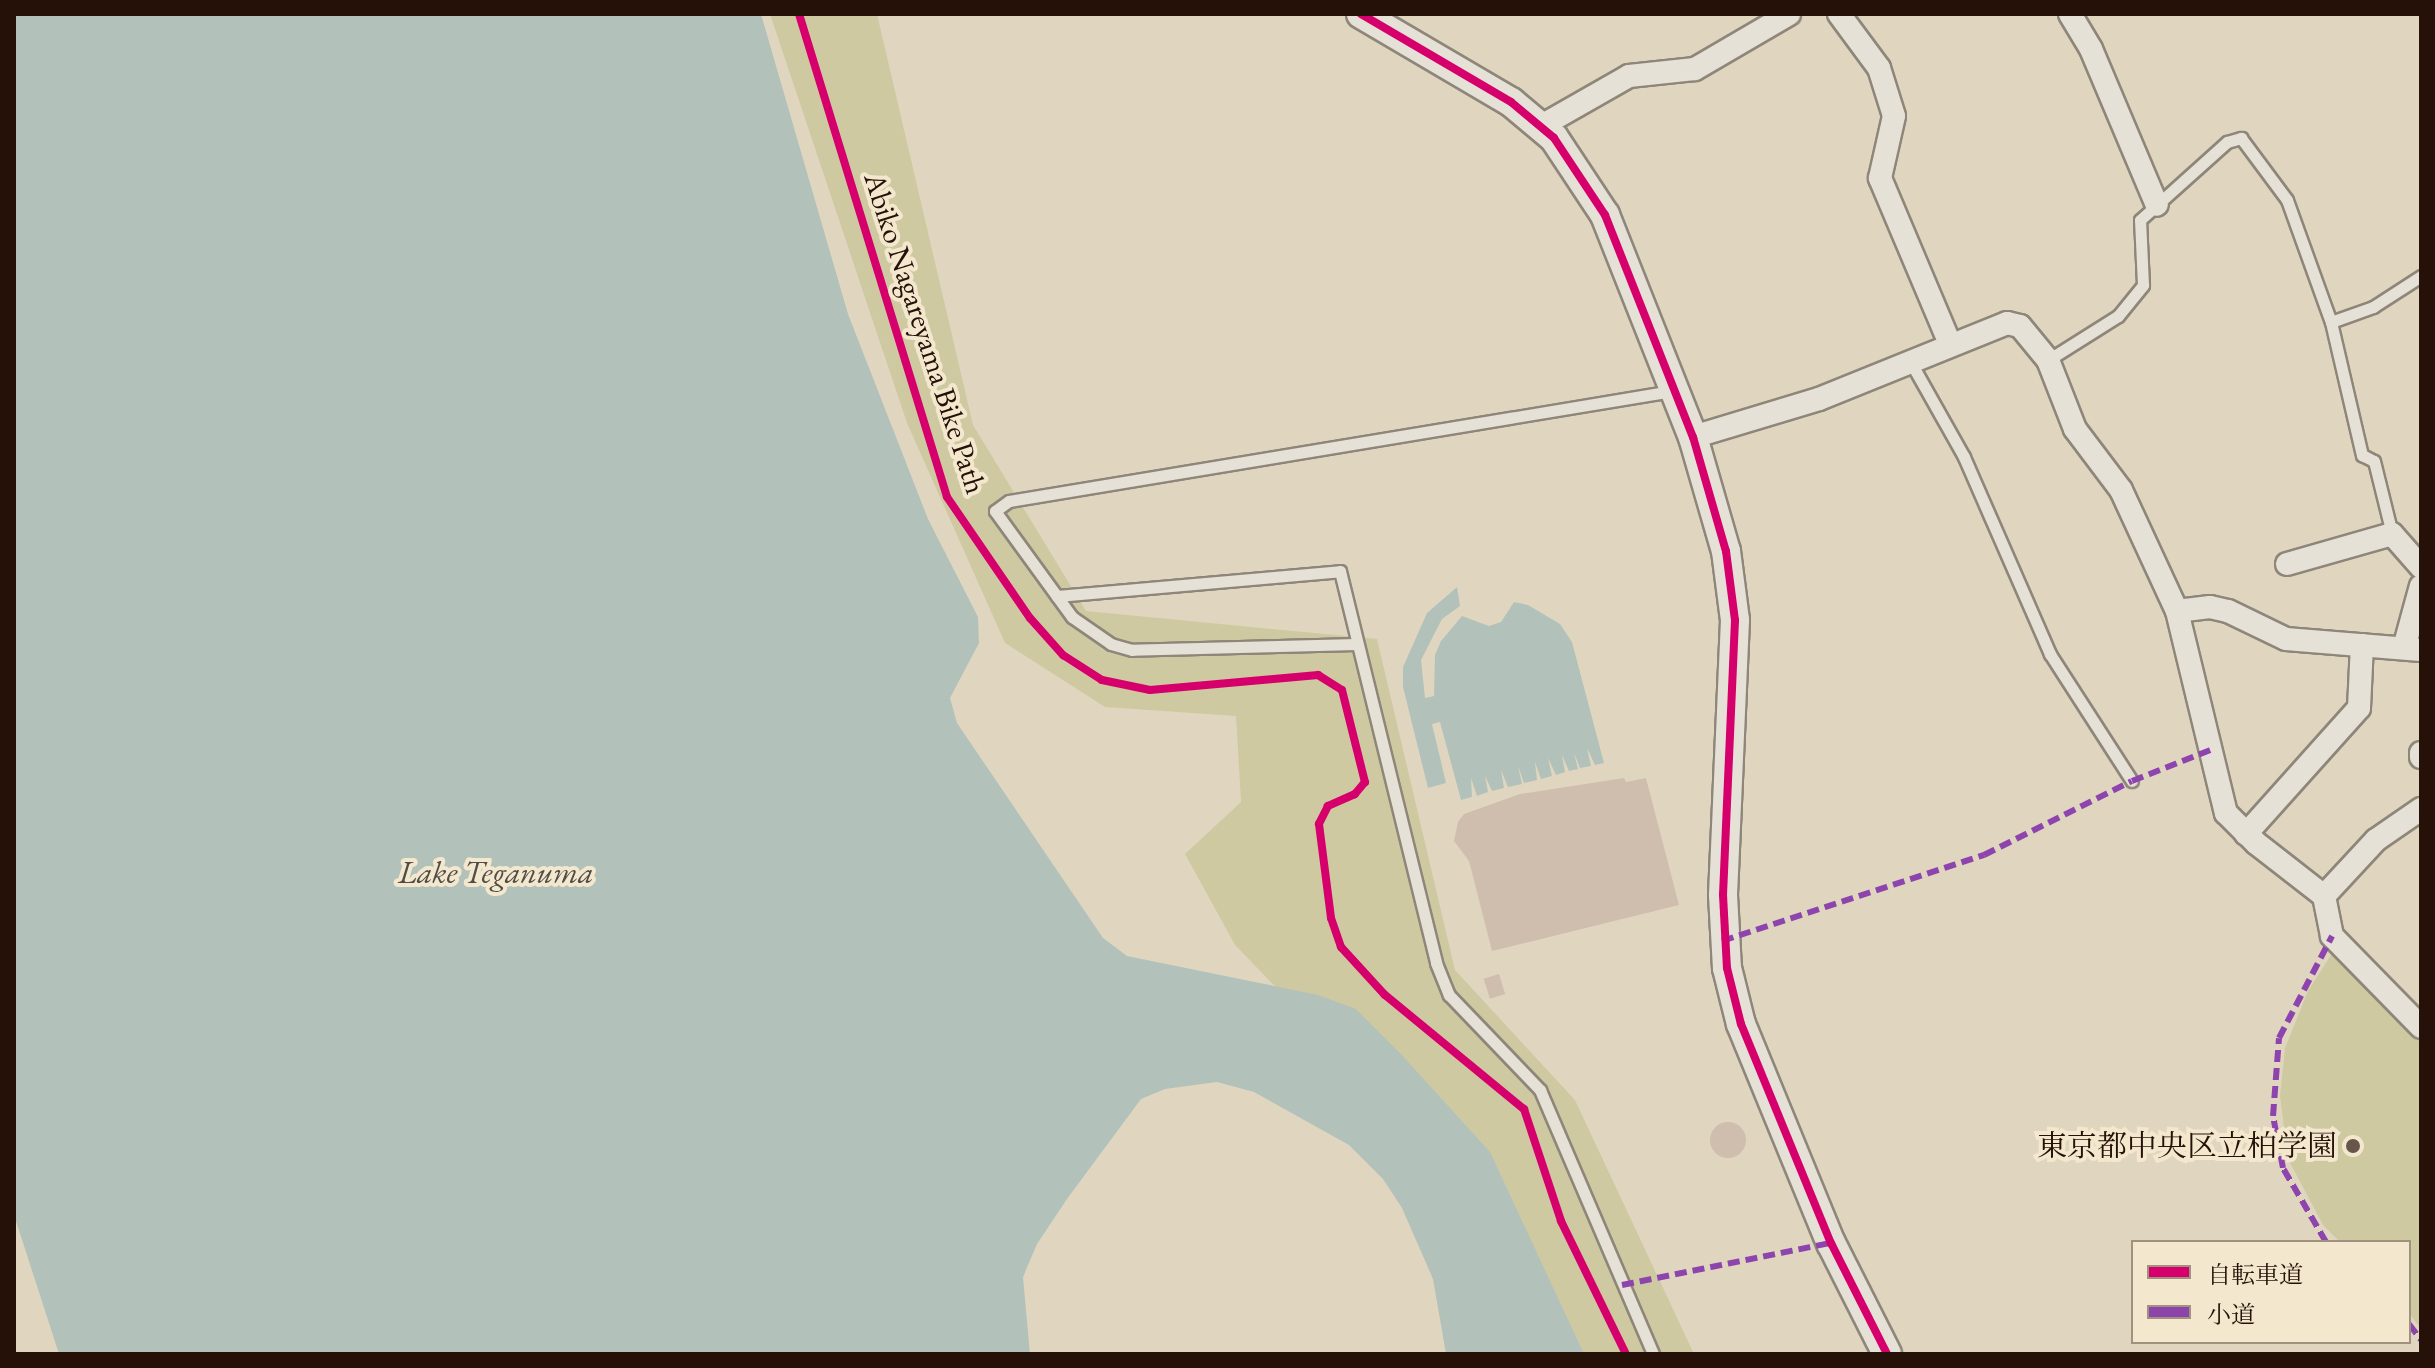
<!DOCTYPE html>
<meta charset="utf-8">
<style>
body{margin:0}
#map{position:relative;width:2435px;height:1368px;overflow:hidden;background:#e0d6c0;font-family:"EB Garamond","Noto Serif JP",serif}
div>[style]{position:absolute}
[style*='--x']{left:calc(var(--x)*1px);top:calc(var(--y)*1px);width:calc(var(--w)*1px);rotate:calc(var(--a)*1deg)}
.green>*{inset:0;background:#cec9a1}
.water>*{inset:0;background:#b2c2ba}
.building>*{inset:0;background:#cfbdae;transform-origin:0 0}
.round{border-radius:50%}
.roads{filter:drop-shadow(2px 0 #8f867a) drop-shadow(-2px 0 #8f867a) drop-shadow(0 2px #8f867a) drop-shadow(0 -2px #8f867a)}
.service>*{height:11px;margin:-5.5px;padding:0 5.5px;transform-origin:5.5px;border-radius:5.5px;background:#e6e1d6}
.minor>*{height:22px;margin:-11px;padding:0 11px;transform-origin:11px;border-radius:11px;background:#e6e1d6}
.tertiary>*{height:28px;margin:-14px;padding:0 14px;transform-origin:14px;border-radius:14px;background:#e6e1d6}
.quiet>*{height:6px;margin-top:-3px;transform-origin:0;background:repeating-linear-gradient(90deg,#8e44ad 0 12px,transparent 0 18px)}
.cycleway>*{height:8px;margin:-4px;padding:0 4px;transform-origin:4px;border-radius:4px;background:#d6006c}
.dots>*{width:22px;height:22px;translate:-50% -50%;box-sizing:border-box;border:4px solid #f3e8ce;border-radius:50%}
span{translate:-50% -50%;white-space:nowrap;text-align:center;line-height:1.15;-webkit-text-stroke:8px #f3e8ce;paint-order:stroke}
.street-label{font-size:30px;color:#261109}
.poi-label{font-size:30px;color:#261109}
.right{translate:-100% -50%;text-align:right}
.water-label{font-size:32px;color:#504c46;font-style:italic}
.frame{position:absolute;inset:0;border:16px solid #261109;pointer-events:none}
.legend{position:absolute;left:2131px;top:1240px;width:280px;height:104px;box-sizing:border-box;background:#f3e8ce;border:2px solid #a1927f;margin:0;padding:10px 14px;list-style:none;font-size:24px;color:#261109}
.legend li{display:flex;align-items:center;gap:16px;height:40px}
.legend b{width:40px;border:2px solid #a1927f}
</style>
<div id="map">
<div class="green">
<div style="clip-path:polygon(770px 14px,877px 14px,973px 425px,1086px 611px,1377px 639px,1455px 970px,1575px 1100px,1694px 1354px,1576px 1354px,1514px 1233px,1235px 945px,1185px 854px,1241px 802px,1236px 716px,1105px 707px,1005px 643px,907px 423px)"></div>
<div style="clip-path:polygon(2336px 947px,2421px 1037px,2421px 1329px,2409px 1313px,2409px 1242px,2340px 1242px,2323px 1225px,2288px 1159px,2280px 1096px,2285px 1048px,2308px 991px)"></div>
</div>
<div class="water">
<div style="clip-path:polygon(14px 14px,761px 14px,848px 314px,928px 519px,978px 617px,979px 643px,950px 698px,957px 723px,1103px 938px,1127px 956px,1318px 995px,1356px 1009px,1400px 1053px,1490px 1152px,1584px 1354px,1446px 1354px,1433px 1279px,1402px 1208px,1383px 1179px,1349px 1145px,1254px 1092px,1217px 1082px,1165px 1089px,1141px 1099px,1067px 1199px,1037px 1244px,1023px 1277px,1030px 1354px,59px 1354px,14px 1215px)"></div>
<div style="clip-path:polygon(1457px 587px,1460px 606px,1442px 619px,1421px 660px,1425px 698px,1434px 696px,1435px 655px,1441px 641px,1462px 616px,1489px 626px,1501px 622px,1514px 602px,1528px 605px,1560px 624px,1572px 642px,1604px 763px,1595px 765px,1587px 748px,1591px 766px,1580px 768px,1574px 753px,1578px 769px,1569px 771px,1562px 755px,1565px 772px,1556px 775px,1548px 758px,1552px 776px,1541px 779px,1535px 762px,1537px 780px,1524px 783px,1518px 766px,1522px 784px,1508px 787px,1501px 770px,1504px 788px,1492px 791px,1485px 776px,1488px 792px,1477px 796px,1471px 778px,1472px 797px,1461px 800px,1440px 722px,1432px 724px,1446px 783px,1428px 788px,1403px 687px,1403px 667px,1427px 613px)"></div>
</div>
<div class="building">
<div style="clip-path:polygon(1624px 778px,1626px 782px,1646px 778px,1679px 905px,1492px 951px,1469px 861px,1454px 841px,1458px 822px,1464px 814px,1520px 794px)"></div>
<div style="left:1499px;top:974px;width:21px;height:16px;rotate:73deg"></div>
<div class="round" style="left:1710px;top:1122px;width:36px;height:36px"></div>
</div>
<div class="roads">
<div class="service">
<div style="--x:2331;--y:322;--w:45;--a:-19.7"></div>
<div style="--x:2373;--y:307;--w:57;--a:-32.9"></div>
<div style="--x:2048;--y:360;--w:83;--a:-32.2"></div>
<div style="--x:2118;--y:316;--w:40;--a:-51"></div>
<div style="--x:2143;--y:285;--w:65;--a:-92.6"></div>
<div style="--x:2140;--y:220;--w:117;--a:-41.9"></div>
<div style="--x:2227;--y:142;--w:15;--a:-16"></div>
<div style="--x:2241;--y:138;--w:77;--a:53.4"></div>
<div style="--x:2287;--y:200;--w:130;--a:70.2"></div>
<div style="--x:2331;--y:322;--w:137;--a:76.9"></div>
<div style="--x:2362;--y:455;--w:13;--a:27"></div>
<div style="--x:2374;--y:461;--w:75;--a:76.1"></div>
<div style="--x:1910;--y:361;--w:110;--a:60.6"></div>
<div style="--x:1964;--y:457;--w:215;--a:66.4"></div>
<div style="--x:2050;--y:654;--w:151;--a:57.2"></div>
<div style="--x:1057;--y:596;--w:284;--a:-5"></div>
<div style="--x:1340;--y:571;--w:404;--a:76.2"></div>
<div style="--x:1436;--y:963;--w:35;--a:68"></div>
<div style="--x:1449;--y:995;--w:132;--a:46.2"></div>
<div style="--x:1540;--y:1090;--w:287;--a:66.8"></div>
<div style="--x:1356;--y:644;--w:224;--a:178.5"></div>
<div style="--x:1132;--y:650;--w:22;--a:-164"></div>
<div style="--x:1111;--y:644;--w:47;--a:-145.3"></div>
<div style="--x:1072;--y:617;--w:131;--a:-126"></div>
<div style="--x:995;--y:511;--w:17;--a:-36"></div>
<div style="--x:1009;--y:501;--w:672;--a:-9.42"></div>
</div>
<div class="minor">
<div style="--x:1839;--y:14;--w:67;--a:53.5"></div>
<div style="--x:1879;--y:68;--w:50;--a:72.6"></div>
<div style="--x:1894;--y:116;--w:64;--a:102.7"></div>
<div style="--x:1880;--y:178;--w:180;--a:67.1"></div>
<div style="--x:2070;--y:14;--w:41;--a:59"></div>
<div style="--x:2091;--y:49;--w:169;--a:67.1"></div>
<div style="--x:1543;--y:125;--w:99;--a:-29.7"></div>
<div style="--x:1629;--y:76;--w:66;--a:-6.1"></div>
<div style="--x:1695;--y:69;--w:109;--a:-30.3"></div>
<div style="--x:1693;--y:437;--w:132;--a:-16.8"></div>
<div style="--x:1819;--y:399;--w:203;--a:-22"></div>
<div style="--x:2007;--y:323;--w:13;--a:13"></div>
<div style="--x:2020;--y:326;--w:44;--a:50.5"></div>
<div style="--x:2048;--y:360;--w:74;--a:68.6"></div>
<div style="--x:2075;--y:429;--w:76;--a:53"></div>
<div style="--x:2121;--y:490;--w:133;--a:65.2"></div>
<div style="--x:2177;--y:611;--w:208;--a:76.4"></div>
<div style="--x:2226;--y:813;--w:42;--a:45"></div>
<div style="--x:2256;--y:843;--w:86;--a:37.9"></div>
<div style="--x:2324;--y:896;--w:41;--a:78.7"></div>
<div style="--x:2332;--y:936;--w:127;--a:45.6"></div>
<div style="--x:2287;--y:564;--w:109;--a:-15.9"></div>
<div style="--x:2392;--y:534;--w:44;--a:48.7"></div>
<div style="--x:2177;--y:611;--w:33;--a:-7"></div>
<div style="--x:2210;--y:607;--w:18;--a:13"></div>
<div style="--x:2228;--y:611;--w:64;--a:25.8"></div>
<div style="--x:2286;--y:639;--w:135;--a:4.7"></div>
<div style="--x:2404;--y:648;--w:64;--a:-74.7"></div>
<div style="--x:2421;--y:753;--w:4;--a:90"></div>
<div style="--x:2246;--y:834;--w:169;--a:-48.1"></div>
<div style="--x:2359;--y:708;--w:63;--a:-87.3"></div>
<div style="--x:2324;--y:896;--w:76;--a:-47.1"></div>
<div style="--x:2376;--y:840;--w:55;--a:-34.6"></div>
</div>
<div class="tertiary">
<div style="--x:1361;--y:14;--w:174;--a:30.4"></div>
<div style="--x:1511;--y:102;--w:56;--a:39.9"></div>
<div style="--x:1554;--y:138;--w:92;--a:56.5"></div>
<div style="--x:1605;--y:215;--w:239;--a:68.4"></div>
<div style="--x:1693;--y:437;--w:119;--a:73.9"></div>
<div style="--x:1726;--y:551;--w:70;--a:82.6"></div>
<div style="--x:1735;--y:620;--w:275;--a:92.5"></div>
<div style="--x:1723;--y:895;--w:73;--a:86.9"></div>
<div style="--x:1727;--y:968;--w:58;--a:76"></div>
<div style="--x:1741;--y:1024;--w:237;--a:67.7"></div>
<div style="--x:1831;--y:1243;--w:124;--a:63.2"></div>
</div>
</div>
<div class="quiet">
<div style="--x:1722;--y:941;--w:276;--a:-18.2"></div>
<div style="--x:1984;--y:855;--w:165;--a:-26.6"></div>
<div style="--x:2132;--y:781;--w:87;--a:-21.6"></div>
<div style="--x:2326;--y:1242;--w:86;--a:-120.2"></div>
<div style="--x:2283;--y:1168;--w:53;--a:-100.9"></div>
<div style="--x:2273;--y:1116;--w:78;--a:-85.6"></div>
<div style="--x:2279;--y:1038;--w:115;--a:-62.5"></div>
<div style="--x:1622;--y:1285;--w:213;--a:-11.4"></div>
<div style="--x:2409;--y:1324;--w:20;--a:53"></div>
</div>
<div class="cycleway">
<div style="--x:799;--y:14;--w:505;--a:72.96"></div>
<div style="--x:947;--y:497;--w:147;--a:55.6"></div>
<div style="--x:1030;--y:618;--w:50;--a:48.3"></div>
<div style="--x:1063;--y:655;--w:46;--a:32.7"></div>
<div style="--x:1102;--y:680;--w:49;--a:11.8"></div>
<div style="--x:1150;--y:690;--w:169;--a:-5.1"></div>
<div style="--x:1318;--y:675;--w:28;--a:32"></div>
<div style="--x:1342;--y:690;--w:95;--a:76"></div>
<div style="--x:1365;--y:782;--w:16;--a:130"></div>
<div style="--x:1355;--y:794;--w:30;--a:156"></div>
<div style="--x:1328;--y:806;--w:20;--a:117"></div>
<div style="--x:1319;--y:824;--w:95;--a:82.7"></div>
<div style="--x:1331;--y:918;--w:31;--a:71"></div>
<div style="--x:1341;--y:947;--w:65;--a:47.5"></div>
<div style="--x:1385;--y:995;--w:180;--a:39.4"></div>
<div style="--x:1524;--y:1109;--w:118;--a:71.7"></div>
<div style="--x:1561;--y:1221;--w:148;--a:64"></div>
<div style="--x:1361;--y:14;--w:174;--a:30.4"></div>
<div style="--x:1511;--y:102;--w:56;--a:39.9"></div>
<div style="--x:1554;--y:138;--w:92;--a:56.5"></div>
<div style="--x:1605;--y:215;--w:239;--a:68.4"></div>
<div style="--x:1693;--y:437;--w:119;--a:73.9"></div>
<div style="--x:1726;--y:551;--w:70;--a:82.6"></div>
<div style="--x:1735;--y:620;--w:275;--a:92.5"></div>
<div style="--x:1723;--y:895;--w:73;--a:86.9"></div>
<div style="--x:1727;--y:968;--w:58;--a:76"></div>
<div style="--x:1741;--y:1024;--w:237;--a:67.7"></div>
<div style="--x:1831;--y:1243;--w:124;--a:63.2"></div>
</div>
<div class="dots">
<div style="left:2353px;top:1146px;background:#675649"></div>
</div>
<div class="street-label">
<span style="left:925px;top:333px;rotate:72deg">Abiko Nagareyama Bike Path</span>
</div>
<div class="poi-label">
<span class="right" style="left:2337px;top:1146px">東京都中央区立柏学園</span>
</div>
<div class="water-label">
<span style="left:496px;top:872px">Lake Teganuma</span>
</div>
<div class="frame"></div>
<ul class="legend">
<li><b style="height:10px;background:#d6006c"></b>自転車道</li>
<li><b style="height:10px;background:#8e44ad"></b>小道</li>
</ul>
</div>
